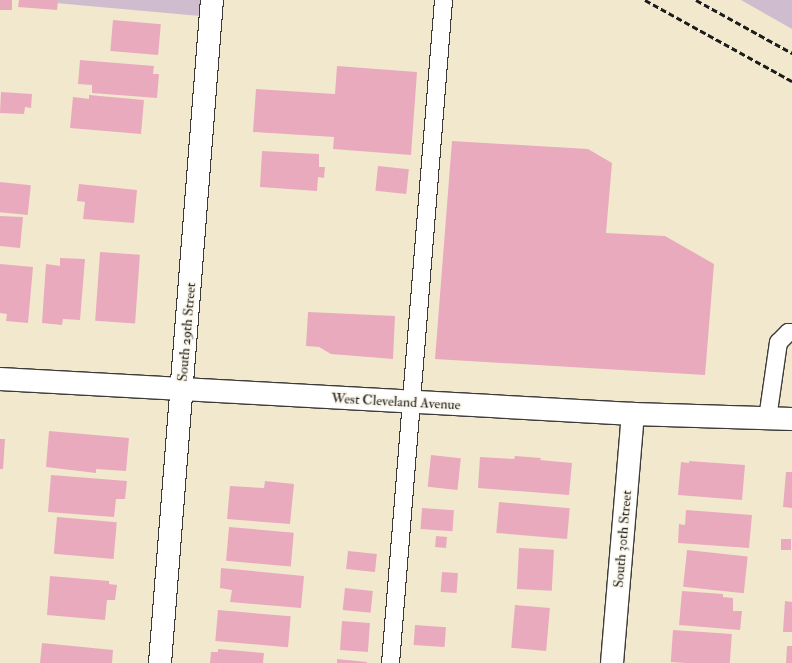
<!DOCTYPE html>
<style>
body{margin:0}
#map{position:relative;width:792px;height:663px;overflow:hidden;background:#f2e8ce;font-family:"IM FELL Double Pica",serif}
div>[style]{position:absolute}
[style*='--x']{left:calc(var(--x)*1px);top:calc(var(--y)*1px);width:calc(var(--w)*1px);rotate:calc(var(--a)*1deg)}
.industrial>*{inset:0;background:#cfbdcf}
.building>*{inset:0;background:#eaaabe;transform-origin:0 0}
.roads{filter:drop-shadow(1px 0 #3c3b37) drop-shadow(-1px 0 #3c3b37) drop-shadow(0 1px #3c3b37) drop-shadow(0 -1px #3c3b37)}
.service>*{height:17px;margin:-8.5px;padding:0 8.5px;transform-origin:8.5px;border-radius:8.5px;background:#fff}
.minor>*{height:22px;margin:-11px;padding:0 11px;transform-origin:11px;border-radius:11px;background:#fff}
.tertiary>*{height:22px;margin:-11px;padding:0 11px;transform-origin:11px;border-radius:11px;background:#fff}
.rail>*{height:3px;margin-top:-1.5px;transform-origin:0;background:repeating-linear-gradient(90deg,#1c1c1c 0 6px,transparent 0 9px)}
span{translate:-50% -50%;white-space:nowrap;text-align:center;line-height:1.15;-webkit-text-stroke:3.5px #fbf7ec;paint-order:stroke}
.street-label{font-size:14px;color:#1c1c1c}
</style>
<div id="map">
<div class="industrial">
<div style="clip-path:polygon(22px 0,212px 0,211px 17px)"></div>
<div style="clip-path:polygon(741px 0,792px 0,792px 29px)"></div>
</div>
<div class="building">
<div style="left:0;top:0;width:12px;height:10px"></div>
<div style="clip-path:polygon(19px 0,58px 0,57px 10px,18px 7px)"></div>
<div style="left:113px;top:20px;width:48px;height:31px;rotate:5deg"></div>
<div style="clip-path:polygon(80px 60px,154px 66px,153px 74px,159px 74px,157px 98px,92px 93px,92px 85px,78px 84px)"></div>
<div style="clip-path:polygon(337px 66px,417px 72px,411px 155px,333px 149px,334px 137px,253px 132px,256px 89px,335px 94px)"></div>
<div style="clip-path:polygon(1px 92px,32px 94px,31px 108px,25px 107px,24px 114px,0 113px)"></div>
<div style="clip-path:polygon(89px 95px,144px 100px,141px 134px,70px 128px,73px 97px,89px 99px)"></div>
<div style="clip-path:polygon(452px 141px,588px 149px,612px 163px,606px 233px,665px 236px,714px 264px,705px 375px,435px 359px)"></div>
<div style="clip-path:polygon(262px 151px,319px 154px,319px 167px,325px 167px,324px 178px,318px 177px,317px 191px,260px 187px)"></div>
<div style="left:378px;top:166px;width:31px;height:25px;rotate:6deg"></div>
<div style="left:0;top:182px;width:31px;height:30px;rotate:6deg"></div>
<div style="clip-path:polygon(79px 184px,137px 190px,134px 223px,83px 219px,85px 202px,77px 201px)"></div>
<div style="clip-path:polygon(0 216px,23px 217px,20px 248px,0 246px)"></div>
<div style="left:100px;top:252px;width:40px;height:69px;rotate:4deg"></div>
<div style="clip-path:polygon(60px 258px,85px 259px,80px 320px,63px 319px,62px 325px,42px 323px,46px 264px,60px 266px)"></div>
<div style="clip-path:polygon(0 264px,33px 267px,28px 323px,6px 321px,7px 314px,0 313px)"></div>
<div style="clip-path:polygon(308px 312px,395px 316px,393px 359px,331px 354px,319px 347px,306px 346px)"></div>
<div style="clip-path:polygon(49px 431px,129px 438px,126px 471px,96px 469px,96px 473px,46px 467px)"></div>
<div style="clip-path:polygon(0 439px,5px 439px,3px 469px,0 469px)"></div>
<div style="left:431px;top:455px;width:30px;height:32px;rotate:6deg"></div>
<div style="clip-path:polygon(515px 456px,541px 458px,540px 460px,572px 463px,569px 495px,478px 488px,480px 457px,514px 459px)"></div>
<div style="clip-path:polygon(689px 461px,745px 465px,742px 500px,678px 495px,681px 462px,689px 463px)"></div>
<div style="clip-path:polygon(786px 472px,792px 472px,792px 508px,783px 507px)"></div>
<div style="clip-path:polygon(51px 475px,127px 481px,125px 499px,116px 499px,114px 517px,48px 512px)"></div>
<div style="clip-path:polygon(265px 481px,294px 484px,290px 524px,227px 519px,230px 486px,264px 488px)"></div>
<div style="left:499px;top:502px;width:71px;height:31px;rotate:5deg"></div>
<div style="left:422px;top:508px;width:32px;height:21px;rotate:4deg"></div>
<div style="clip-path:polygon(686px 510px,752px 515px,749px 548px,678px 543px,679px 524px,685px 525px)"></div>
<div style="left:57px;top:517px;width:60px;height:37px;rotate:5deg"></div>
<div style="left:229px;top:527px;width:65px;height:34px;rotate:5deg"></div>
<div style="left:436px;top:536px;width:11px;height:11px;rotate:5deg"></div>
<div style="left:781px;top:539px;width:10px;height:11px"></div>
<div style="left:519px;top:548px;width:35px;height:41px;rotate:3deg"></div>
<div style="left:687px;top:550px;width:61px;height:37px;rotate:6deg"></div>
<div style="left:348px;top:551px;width:29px;height:18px;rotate:6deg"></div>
<div style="clip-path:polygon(221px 568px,304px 576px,301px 608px,230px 602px,232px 590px,220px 588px)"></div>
<div style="left:442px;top:572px;width:16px;height:20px;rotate:4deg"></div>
<div style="clip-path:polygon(50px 576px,109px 581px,109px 584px,117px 585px,115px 600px,107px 600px,105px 620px,47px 615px)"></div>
<div style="left:345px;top:588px;width:28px;height:22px;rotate:6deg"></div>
<div style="clip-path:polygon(682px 591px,723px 594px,723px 597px,733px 598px,733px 611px,742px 611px,740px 630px,679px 625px)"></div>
<div style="clip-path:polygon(785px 601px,792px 602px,792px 632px,783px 632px)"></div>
<div style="left:515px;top:605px;width:35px;height:43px;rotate:5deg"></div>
<div style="left:218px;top:610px;width:73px;height:31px;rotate:5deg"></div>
<div style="left:342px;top:621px;width:28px;height:29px;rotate:4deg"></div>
<div style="left:415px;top:625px;width:31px;height:20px;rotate:4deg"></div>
<div style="left:673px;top:630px;width:59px;height:32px;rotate:4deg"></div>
<div style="clip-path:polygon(42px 643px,113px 650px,112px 663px,40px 663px)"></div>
<div style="clip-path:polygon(787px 646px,792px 646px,792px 663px,786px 663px)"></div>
<div style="clip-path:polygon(218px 649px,264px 653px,263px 663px,210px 663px,211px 652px,218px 652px)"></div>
<div style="clip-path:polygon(337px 659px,367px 662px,367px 663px,337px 663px)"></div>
</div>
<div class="roads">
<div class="service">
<div style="--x:767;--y:418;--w:77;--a:-81.8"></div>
<div style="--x:778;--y:342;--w:14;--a:-45"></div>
<div style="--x:788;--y:332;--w:4;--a:0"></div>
<div style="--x:390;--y:663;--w:665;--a:-85.43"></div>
</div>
<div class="minor">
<div style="--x:160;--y:663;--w:665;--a:-85.52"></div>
<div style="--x:612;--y:663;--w:250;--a:-85.2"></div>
</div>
<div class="tertiary">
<div style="--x:0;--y:379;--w:634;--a:3.16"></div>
<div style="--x:633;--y:414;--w:159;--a:1.8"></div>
</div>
</div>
<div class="rail">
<div style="--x:645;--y:0;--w:168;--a:28.9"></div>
<div style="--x:696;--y:0;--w:110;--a:28.9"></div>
</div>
<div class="street-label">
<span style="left:187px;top:332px;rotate:-85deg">South 29th Street</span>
<span style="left:396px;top:402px;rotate:3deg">West Cleveland Avenue</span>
<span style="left:623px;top:539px;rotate:-85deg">South 30th Street</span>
</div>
</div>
